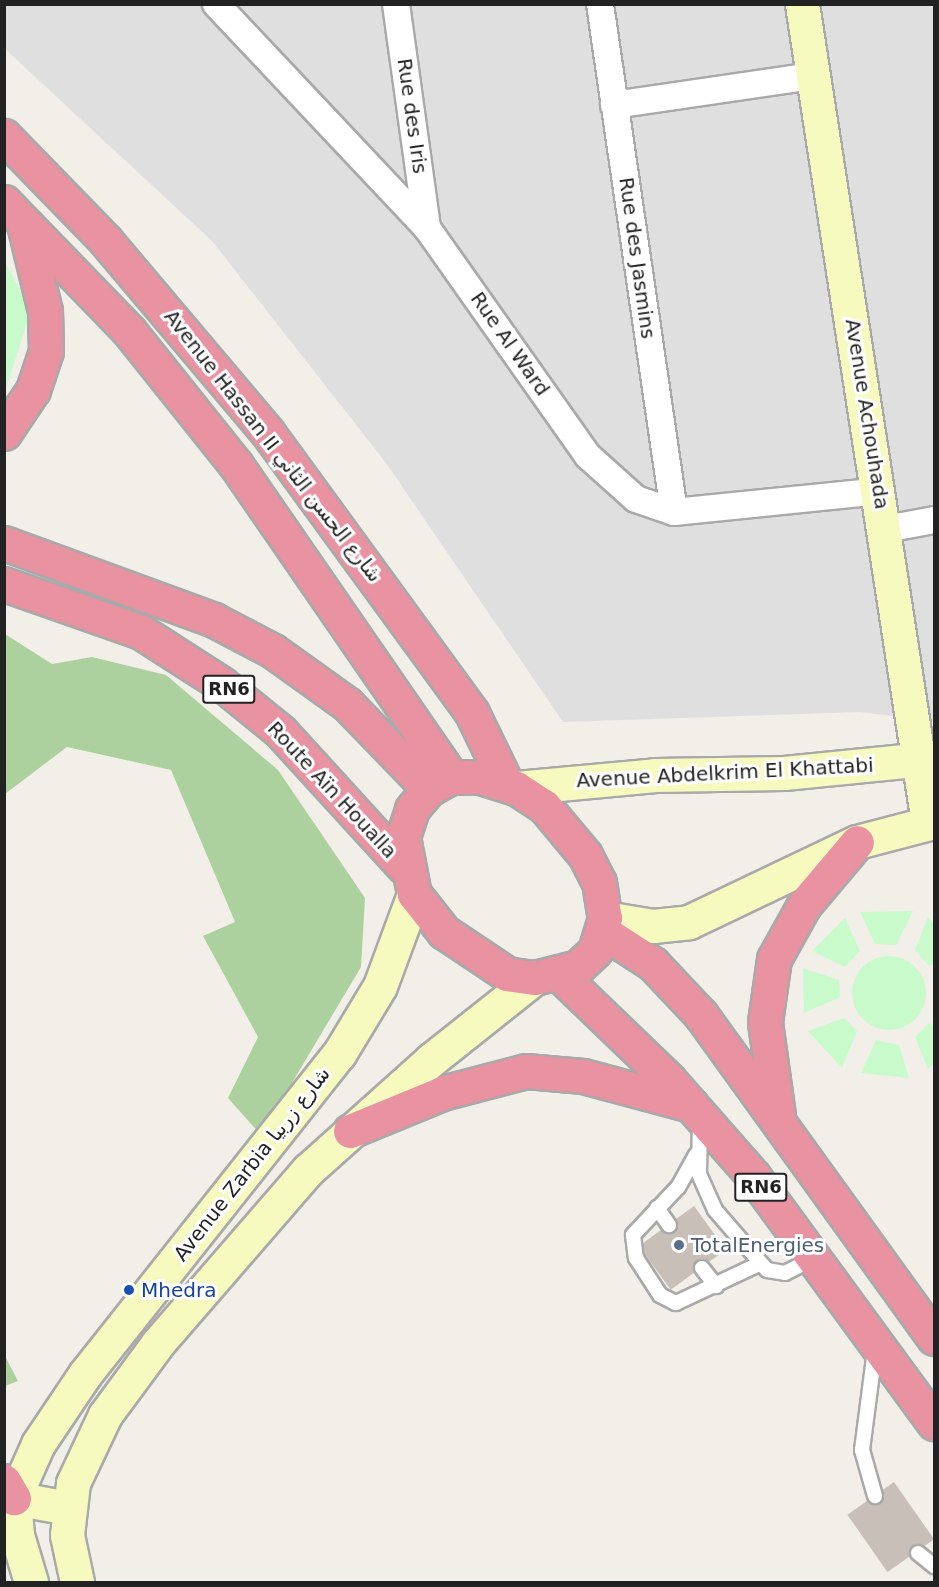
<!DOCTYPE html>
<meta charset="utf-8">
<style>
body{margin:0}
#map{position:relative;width:939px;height:1587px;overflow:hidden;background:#f2efe9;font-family:"DejaVu Sans","Noto Naskh Arabic",sans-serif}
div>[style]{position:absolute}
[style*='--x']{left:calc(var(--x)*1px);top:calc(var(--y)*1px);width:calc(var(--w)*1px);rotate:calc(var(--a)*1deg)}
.residential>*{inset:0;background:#e0dfdf}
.forest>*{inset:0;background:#add19e}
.park>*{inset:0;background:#c8facc}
.round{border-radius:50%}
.building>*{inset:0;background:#c7bfb8;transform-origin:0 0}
.roads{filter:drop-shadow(2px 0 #a9a9a9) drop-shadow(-2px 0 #a9a9a9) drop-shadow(0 2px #a9a9a9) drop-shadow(0 -2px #a9a9a9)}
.lane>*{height:14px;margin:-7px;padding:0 7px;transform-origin:7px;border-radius:7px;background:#fff}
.street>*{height:26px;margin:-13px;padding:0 13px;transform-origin:13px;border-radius:13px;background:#fff}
.secondary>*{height:33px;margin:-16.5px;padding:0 16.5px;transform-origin:16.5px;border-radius:16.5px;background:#f7fabf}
.highway>*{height:33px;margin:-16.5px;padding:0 16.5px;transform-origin:16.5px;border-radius:16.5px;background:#e892a2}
.dots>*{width:16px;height:16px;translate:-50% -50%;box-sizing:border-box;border:3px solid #fff;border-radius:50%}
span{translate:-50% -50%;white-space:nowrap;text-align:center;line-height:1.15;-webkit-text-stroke:6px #fff;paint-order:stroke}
.shield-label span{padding:2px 4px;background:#fff;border:2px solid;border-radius:4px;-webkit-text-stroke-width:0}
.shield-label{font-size:18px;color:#222;font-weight:700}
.street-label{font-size:20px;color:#222}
.service-label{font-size:20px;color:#4e5e75}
.left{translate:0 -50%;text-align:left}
.transit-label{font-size:20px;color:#164399}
.frame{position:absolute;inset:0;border:6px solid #222;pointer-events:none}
</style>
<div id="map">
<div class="residential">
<div style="clip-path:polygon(4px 5px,934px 5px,934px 721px,860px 712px,563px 722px,386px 463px,212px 241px,5px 49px)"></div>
</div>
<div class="forest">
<div style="clip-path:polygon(5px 634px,52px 664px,92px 657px,166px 675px,278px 770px,365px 898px,361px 967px,261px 1135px,228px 1098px,258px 1037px,203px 936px,235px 922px,171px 770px,67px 747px,5px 794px)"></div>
<div style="clip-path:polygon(4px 1354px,18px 1381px,5px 1386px,4px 1386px)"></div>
</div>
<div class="park">
<div style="clip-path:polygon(5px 262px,31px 310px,5px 392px)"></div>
<div style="clip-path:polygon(913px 911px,896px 945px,875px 944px,860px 912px)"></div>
<div style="clip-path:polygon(928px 917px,934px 924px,934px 964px,929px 966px,915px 950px)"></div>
<div style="clip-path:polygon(845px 918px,860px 951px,845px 967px,812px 951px)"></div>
<div class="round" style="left:852px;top:956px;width:74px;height:74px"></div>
<div style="clip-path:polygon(803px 968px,839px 980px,840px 997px,804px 1013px)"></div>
<div style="clip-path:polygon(844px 1018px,857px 1031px,842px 1068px,808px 1031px)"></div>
<div style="clip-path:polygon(929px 1023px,934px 1026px,934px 1063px,928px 1069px,915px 1037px)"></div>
<div style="clip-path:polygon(876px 1040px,899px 1045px,909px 1078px,861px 1073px)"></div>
</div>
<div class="building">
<div style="left:694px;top:1206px;width:54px;height:68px;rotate:54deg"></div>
<div style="left:894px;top:1482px;width:70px;height:57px;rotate:55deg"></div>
</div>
<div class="roads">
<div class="lane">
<div style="--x:700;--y:1118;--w:56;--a:91"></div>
<div style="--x:699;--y:1174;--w:39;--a:66"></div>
<div style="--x:715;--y:1210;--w:79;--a:49.1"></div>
<div style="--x:767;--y:1270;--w:18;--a:9"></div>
<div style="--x:785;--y:1273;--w:35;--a:-27"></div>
<div style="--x:696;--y:1155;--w:37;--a:119"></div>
<div style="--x:678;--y:1187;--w:66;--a:133.2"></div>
<div style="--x:633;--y:1235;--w:23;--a:83"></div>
<div style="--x:636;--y:1258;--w:44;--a:57"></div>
<div style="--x:660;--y:1295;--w:18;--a:27"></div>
<div style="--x:676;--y:1303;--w:92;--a:-25.2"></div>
<div style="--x:657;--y:1208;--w:21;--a:55"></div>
<div style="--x:702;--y:1268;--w:23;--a:52"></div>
<div style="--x:875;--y:1350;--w:101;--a:97.4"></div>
<div style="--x:862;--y:1450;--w:48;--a:74.2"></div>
<div style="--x:918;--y:1553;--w:21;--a:39"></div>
</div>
<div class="street">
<div style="--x:216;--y:4;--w:308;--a:46.7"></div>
<div style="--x:427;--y:228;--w:279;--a:54.8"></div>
<div style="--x:588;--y:456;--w:64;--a:41.9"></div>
<div style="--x:636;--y:499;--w:40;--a:18.9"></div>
<div style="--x:674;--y:512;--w:207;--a:-5.8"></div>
<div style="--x:396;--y:4;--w:226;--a:82.1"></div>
<div style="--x:600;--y:4;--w:513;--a:81.71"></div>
<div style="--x:614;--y:105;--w:202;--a:-8.3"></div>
<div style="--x:886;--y:529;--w:49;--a:-10.6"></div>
</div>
<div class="secondary">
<div style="--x:802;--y:4;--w:829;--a:81.25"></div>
<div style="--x:516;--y:788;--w:140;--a:-5.3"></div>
<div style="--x:655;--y:775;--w:129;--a:-0.9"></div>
<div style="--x:784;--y:773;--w:151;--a:-5.7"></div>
<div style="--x:605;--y:918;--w:49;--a:9.5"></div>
<div style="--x:653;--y:926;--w:36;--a:-6"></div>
<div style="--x:689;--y:922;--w:186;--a:-25.5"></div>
<div style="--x:857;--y:842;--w:80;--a:-14.6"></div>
<div style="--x:14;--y:1498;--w:55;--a:10.5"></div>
<div style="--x:31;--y:1582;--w:49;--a:-106.6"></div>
<div style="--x:17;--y:1535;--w:37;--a:-95"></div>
<div style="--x:14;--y:1498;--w:59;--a:-66"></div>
<div style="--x:38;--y:1444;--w:84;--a:-56.1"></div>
<div style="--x:85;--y:1374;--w:409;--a:-51.6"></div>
<div style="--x:339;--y:1054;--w:79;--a:-58.9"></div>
<div style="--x:380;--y:986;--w:98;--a:-69.7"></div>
<div style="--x:77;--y:1582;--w:48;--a:-102"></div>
<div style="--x:67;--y:1535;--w:52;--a:-83.4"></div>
<div style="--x:73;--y:1483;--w:75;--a:-64.8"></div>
<div style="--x:105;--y:1415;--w:89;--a:-53.6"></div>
<div style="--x:158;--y:1343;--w:229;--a:-49.1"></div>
<div style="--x:308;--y:1170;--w:165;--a:-41.8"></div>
<div style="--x:431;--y:1060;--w:132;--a:-38.5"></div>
</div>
<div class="highway">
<div style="--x:4;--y:136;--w:145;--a:45.8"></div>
<div style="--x:105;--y:240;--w:253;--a:49.8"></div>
<div style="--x:268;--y:433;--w:346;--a:53.9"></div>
<div style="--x:472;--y:713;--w:78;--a:64.1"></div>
<div style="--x:4;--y:202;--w:180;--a:45.9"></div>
<div style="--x:129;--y:331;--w:171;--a:51.4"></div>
<div style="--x:236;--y:465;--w:379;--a:55.4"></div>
<div style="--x:4;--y:433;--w:52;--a:-56"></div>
<div style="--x:33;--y:390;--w:41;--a:-71.6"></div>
<div style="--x:46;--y:351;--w:40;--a:-91.4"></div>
<div style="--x:45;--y:311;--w:89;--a:-103.6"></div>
<div style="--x:4;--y:543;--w:224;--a:20.1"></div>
<div style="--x:214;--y:620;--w:67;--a:27.7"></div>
<div style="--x:273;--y:651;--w:91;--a:35.6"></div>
<div style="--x:347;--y:704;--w:118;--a:46"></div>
<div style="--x:4;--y:584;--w:145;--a:19.3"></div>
<div style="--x:141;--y:632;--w:96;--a:32.7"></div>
<div style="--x:222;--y:684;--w:75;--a:39"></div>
<div style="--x:280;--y:731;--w:184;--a:47.6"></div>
<div style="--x:451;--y:777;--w:29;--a:0"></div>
<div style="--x:480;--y:777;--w:38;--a:17"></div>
<div style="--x:516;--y:788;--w:33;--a:33"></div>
<div style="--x:544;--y:806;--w:64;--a:50.1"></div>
<div style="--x:585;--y:855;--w:30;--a:63"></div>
<div style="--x:599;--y:882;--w:36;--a:81"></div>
<div style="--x:605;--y:918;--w:34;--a:107"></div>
<div style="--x:595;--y:951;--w:23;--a:137"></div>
<div style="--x:578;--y:967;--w:45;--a:166"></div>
<div style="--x:534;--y:978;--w:27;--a:-172"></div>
<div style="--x:507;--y:974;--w:76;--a:-146.3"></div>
<div style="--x:444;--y:932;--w:48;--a:-128.3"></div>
<div style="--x:414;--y:894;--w:58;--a:-100.9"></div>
<div style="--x:403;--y:837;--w:29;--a:-72"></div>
<div style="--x:412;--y:809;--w:26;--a:-50"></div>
<div style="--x:429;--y:789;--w:25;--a:-29"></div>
<div style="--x:602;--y:931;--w:61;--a:32.9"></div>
<div style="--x:653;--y:964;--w:70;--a:46.7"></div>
<div style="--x:701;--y:1015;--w:398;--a:54.2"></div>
<div style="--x:560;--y:975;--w:150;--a:43.9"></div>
<div style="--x:668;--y:1079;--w:130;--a:48.7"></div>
<div style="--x:754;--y:1177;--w:305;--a:53.8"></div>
<div style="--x:778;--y:1115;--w:94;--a:-98"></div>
<div style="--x:765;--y:1022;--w:64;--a:-81.9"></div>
<div style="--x:774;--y:959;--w:62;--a:-60.9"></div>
<div style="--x:804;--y:905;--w:82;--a:-49.9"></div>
<div style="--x:350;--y:1131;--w:100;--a:-22.4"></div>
<div style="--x:442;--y:1093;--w:87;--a:-14.7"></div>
<div style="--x:526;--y:1071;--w:57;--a:5"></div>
<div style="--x:583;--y:1076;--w:112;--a:15"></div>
<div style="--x:4;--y:1481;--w:20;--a:60"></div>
</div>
</div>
<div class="dots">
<div style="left:679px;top:1245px;background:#5c6f8a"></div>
<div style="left:129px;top:1290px;background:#1a4fb4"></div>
</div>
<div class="shield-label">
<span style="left:229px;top:689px">RN6</span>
<span style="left:761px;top:1187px">RN6</span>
</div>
<div class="street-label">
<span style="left:412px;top:116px;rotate:82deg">Rue des Iris</span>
<span style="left:637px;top:258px;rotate:82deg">Rue des Jasmins</span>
<span style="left:510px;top:344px;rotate:55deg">Rue Al Ward</span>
<span style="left:867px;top:414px;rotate:81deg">Avenue Achouhada</span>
<span style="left:273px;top:446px;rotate:52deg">Avenue Hassan II شارع الحسن الثاني</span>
<span style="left:725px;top:773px;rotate:-3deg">Avenue Abdelkrim El Khattabi</span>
<span style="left:332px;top:790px;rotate:47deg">Route Aïn Houalla</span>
<span style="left:252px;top:1164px;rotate:-52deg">Avenue Zarbia شارع زربيا</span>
</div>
<div class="service-label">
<span class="left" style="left:691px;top:1245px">TotalEnergies</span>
</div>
<div class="transit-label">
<span class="left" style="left:141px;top:1290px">Mhedra</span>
</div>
<div class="frame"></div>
</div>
